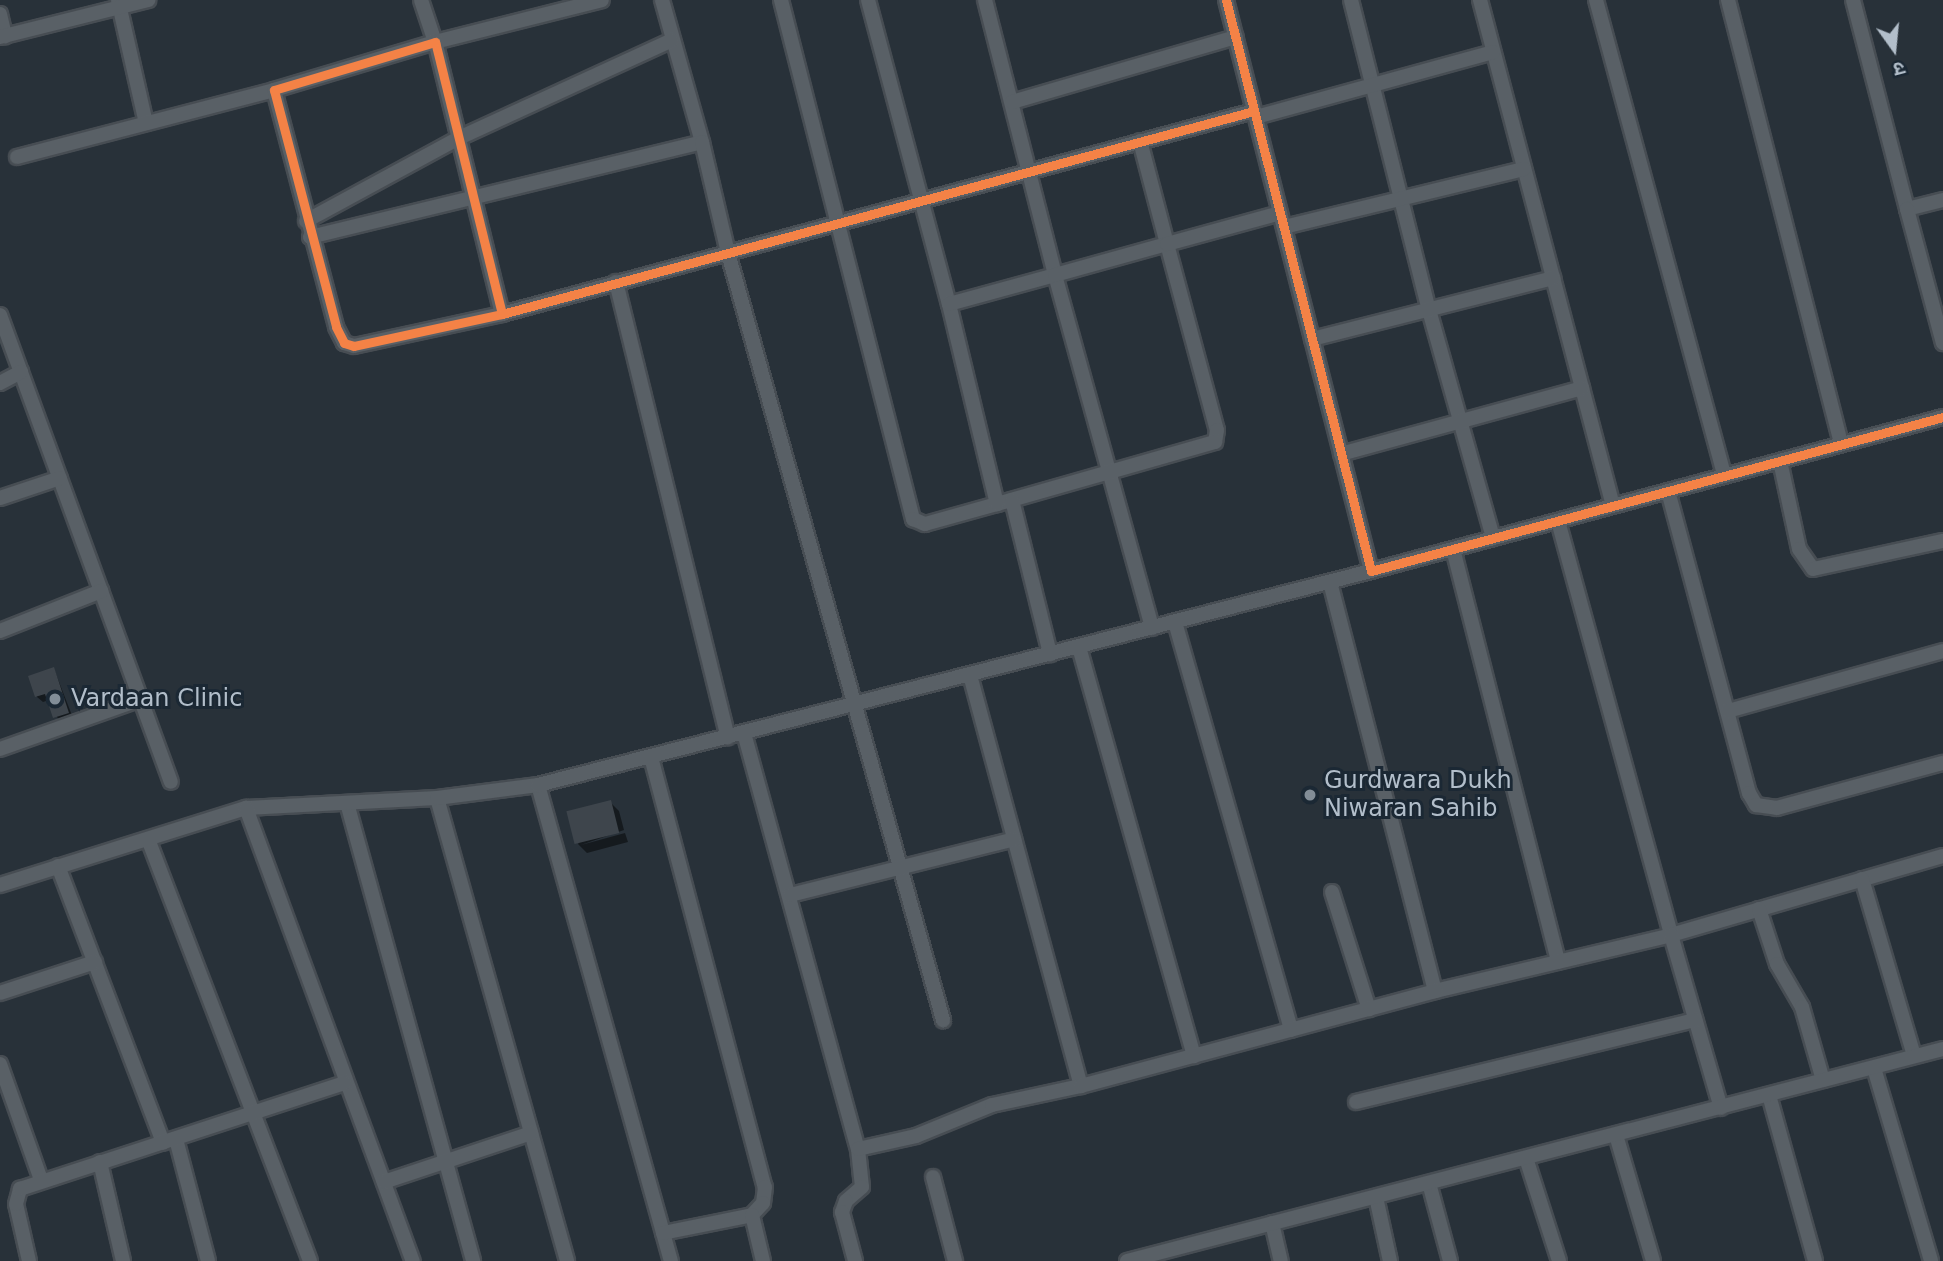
<!DOCTYPE html>
<meta charset="utf-8">
<style>
body{margin:0}
#map{position:relative;width:1943px;height:1261px;overflow:hidden;background:#283139;font-family:"DejaVu Sans","Noto Sans Devanagari",sans-serif}
div>[style]{position:absolute}
[style*='--x']{left:calc(var(--x)*1px);top:calc(var(--y)*1px);width:calc(var(--w)*1px);rotate:calc(var(--a)*1deg)}
.shadow>*{inset:0;background:#0007}
.building>*{inset:0;background:#3e454c;transform-origin:0 0}
.roads{filter:drop-shadow(2px 0 #474d53) drop-shadow(-2px 0 #474d53) drop-shadow(0 2px #474d53) drop-shadow(0 -2px #474d53)}
.minor>*{height:14px;margin:-7px;padding:0 7px;transform-origin:7px;border-radius:7px;background:#596066}
.cycleway>*{height:9px;margin:-4.5px;padding:0 4.5px;transform-origin:4.5px;border-radius:4.5px;background:#f48246}
.dots>*{width:19px;height:19px;translate:-50% -50%;box-sizing:border-box;border:4px solid #1b2834;border-radius:50%}
span{translate:-50% -50%;white-space:nowrap;text-align:center;line-height:1.15;-webkit-text-stroke:6px #1b2834;paint-order:stroke}
.poi-label{font-size:24px;color:#b2beca}
.left{translate:0 -50%;text-align:left}
.north{position:absolute;left:1859px;top:14px;width:70px;height:70px;-webkit-text-stroke:5px #1b2834;paint-order:stroke;rotate:165deg;font-size:19px;font-weight:700;line-height:28px;text-align:center;color:#b2beca}
.north::after{content:'';display:block;margin:auto;width:24px;height:32px;background:#b2beca;clip-path:polygon(50% 0,100% 100%,50% 72%,0 100%)}
</style>
<div id="map">
<div class="shadow">
<div style="clip-path:polygon(54px 669px,73px 718px,60px 723px,49px 700px,43px 702px,37px 697px,31px 677px)"></div>
<div style="clip-path:polygon(610px 802px,619px 811px,624px 830px,581px 845px,625px 833px,628px 842px,587px 853px,578px 844px)"></div>
</div>
<div class="building">
<div style="clip-path:polygon(54px 667px,69px 713px,53px 718px,45px 694px,35px 697px,28px 676px)"></div>
<div style="left:611px;top:800px;width:34px;height:46px;rotate:76deg"></div>
</div>
<div class="roads">
<div class="minor">
<div style="--x:118;--y:0;--w:126;--a:77.2"></div>
<div style="--x:421;--y:0;--w:44;--a:71.6"></div>
<div style="--x:435;--y:42;--w:172;--a:-14.1"></div>
<div style="--x:662;--y:0;--w:148;--a:74.3"></div>
<div style="--x:781;--y:0;--w:536;--a:75.73"></div>
<div style="--x:913;--y:519;--w:13;--a:23"></div>
<div style="--x:925;--y:524;--w:75;--a:-15.5"></div>
<div style="--x:868;--y:0;--w:315;--a:75.1"></div>
<div style="--x:985;--y:0;--w:284;--a:75.7"></div>
<div style="--x:1055;--y:275;--w:366;--a:74.6"></div>
<div style="--x:1226;--y:0;--w:589;--a:75.75"></div>
<div style="--x:1371;--y:571;--w:592;--a:-15.07"></div>
<div style="--x:1351;--y:0;--w:320;--a:75.9"></div>
<div style="--x:1429;--y:310;--w:237;--a:74.3"></div>
<div style="--x:1480;--y:0;--w:523;--a:75.27"></div>
<div style="--x:1596;--y:0;--w:492;--a:74.9"></div>
<div style="--x:1728;--y:0;--w:458;--a:75.7"></div>
<div style="--x:1853;--y:0;--w:216;--a:75.5"></div>
<div style="--x:1907;--y:209;--w:37;--a:-14"></div>
<div style="--x:0;--y:14;--w:23;--a:77"></div>
<div style="--x:0;--y:37;--w:153;--a:-14"></div>
<div style="--x:1012;--y:102;--w:233;--a:-16.2"></div>
<div style="--x:1256;--y:117;--w:246;--a:-15.3"></div>
<div style="--x:1140;--y:141;--w:106;--a:75.3"></div>
<div style="--x:1167;--y:244;--w:193;--a:75"></div>
<div style="--x:1217;--y:430;--w:12;--a:99"></div>
<div style="--x:1215;--y:442;--w:227;--a:164.1"></div>
<div style="--x:997;--y:504;--w:206;--a:-103.5"></div>
<div style="--x:949;--y:304;--w:110;--a:-15.3"></div>
<div style="--x:1055;--y:275;--w:116;--a:-15.5"></div>
<div style="--x:1167;--y:244;--w:117;--a:-15.3"></div>
<div style="--x:17;--y:157;--w:266;--a:-14.6"></div>
<div style="--x:1907;--y:209;--w:139;--a:75"></div>
<div style="--x:306;--y:221;--w:174;--a:-28.5"></div>
<div style="--x:459;--y:138;--w:234;--a:-24.7"></div>
<div style="--x:1284;--y:227;--w:247;--a:-13.6"></div>
<div style="--x:310;--y:237;--w:403;--a:-13.6"></div>
<div style="--x:702;--y:142;--w:114;--a:76.8"></div>
<div style="--x:728;--y:253;--w:797;--a:74.34"></div>
<div style="--x:616;--y:282;--w:469;--a:76.2"></div>
<div style="--x:502;--y:314;--w:280;--a:-103.8"></div>
<div style="--x:435;--y:42;--w:168;--a:163.4"></div>
<div style="--x:274;--y:90;--w:245;--a:75.3"></div>
<div style="--x:336;--y:327;--w:18;--a:63"></div>
<div style="--x:344;--y:343;--w:10;--a:17"></div>
<div style="--x:354;--y:346;--w:151;--a:-12.2"></div>
<div style="--x:502;--y:314;--w:779;--a:-15.11"></div>
<div style="--x:0;--y:315;--w:497;--a:69.9"></div>
<div style="--x:1312;--y:339;--w:249;--a:-14.2"></div>
<div style="--x:0;--y:383;--w:24;--a:-28"></div>
<div style="--x:1341;--y:454;--w:250;--a:-15.3"></div>
<div style="--x:1780;--y:461;--w:90;--a:77.8"></div>
<div style="--x:1799;--y:549;--w:24;--a:55"></div>
<div style="--x:1813;--y:569;--w:133;--a:-12.2"></div>
<div style="--x:1668;--y:491;--w:313;--a:75"></div>
<div style="--x:1749;--y:793;--w:14;--a:60"></div>
<div style="--x:1756;--y:805;--w:21;--a:8"></div>
<div style="--x:1777;--y:808;--w:172;--a:-15.2"></div>
<div style="--x:0;--y:498;--w:63;--a:-18.4"></div>
<div style="--x:1012;--y:500;--w:159;--a:76.1"></div>
<div style="--x:1558;--y:521;--w:429;--a:74.7"></div>
<div style="--x:1671;--y:935;--w:283;--a:-16.2"></div>
<div style="--x:1453;--y:549;--w:426;--a:75.7"></div>
<div style="--x:1330;--y:582;--w:422;--a:75.6"></div>
<div style="--x:1435;--y:991;--w:243;--a:-13.3"></div>
<div style="--x:1671;--y:935;--w:180;--a:73.9"></div>
<div style="--x:1175;--y:622;--w:424;--a:74.1"></div>
<div style="--x:0;--y:631;--w:109;--a:-21.6"></div>
<div style="--x:1079;--y:647;--w:425;--a:74.3"></div>
<div style="--x:970;--y:675;--w:426;--a:74.9"></div>
<div style="--x:1728;--y:711;--w:223;--a:-15.6"></div>
<div style="--x:744;--y:733;--w:431;--a:74.7"></div>
<div style="--x:858;--y:1149;--w:38;--a:84"></div>
<div style="--x:862;--y:1187;--w:21;--a:139"></div>
<div style="--x:846;--y:1201;--w:12;--a:110"></div>
<div style="--x:842;--y:1212;--w:51;--a:75.1"></div>
<div style="--x:0;--y:749;--w:150;--a:-19.5"></div>
<div style="--x:651;--y:757;--w:445;--a:75.2"></div>
<div style="--x:765;--y:1187;--w:16;--a:97"></div>
<div style="--x:763;--y:1203;--w:16;--a:133"></div>
<div style="--x:538;--y:785;--w:494;--a:74.4"></div>
<div style="--x:437;--y:798;--w:481;--a:74.3"></div>
<div style="--x:347;--y:803;--w:475;--a:74.6"></div>
<div style="--x:246;--y:808;--w:191;--a:-3"></div>
<div style="--x:437;--y:798;--w:102;--a:-7.3"></div>
<div style="--x:538;--y:785;--w:860;--a:-14.41"></div>
<div style="--x:148;--y:839;--w:452;--a:69"></div>
<div style="--x:58;--y:866;--w:296;--a:69.2"></div>
<div style="--x:1862;--y:879;--w:184;--a:73.6"></div>
<div style="--x:0;--y:885;--w:258;--a:-17.4"></div>
<div style="--x:246;--y:808;--w:483;--a:69.8"></div>
<div style="--x:1332;--y:892;--w:123;--a:72.5"></div>
<div style="--x:790;--y:895;--w:231;--a:-14"></div>
<div style="--x:1759;--y:909;--w:58;--a:71.9"></div>
<div style="--x:1777;--y:964;--w:50;--a:59.8"></div>
<div style="--x:1802;--y:1007;--w:76;--a:74"></div>
<div style="--x:0;--y:993;--w:100;--a:-18.1"></div>
<div style="--x:0;--y:1064;--w:123;--a:70.5"></div>
<div style="--x:1874;--y:1068;--w:201;--a:73.5"></div>
<div style="--x:1769;--y:1095;--w:172;--a:74.5"></div>
<div style="--x:1356;--y:1102;--w:349;--a:-13.6"></div>
<div style="--x:1616;--y:1135;--w:131;--a:73.6"></div>
<div style="--x:176;--y:1139;--w:126;--a:75.3"></div>
<div style="--x:858;--y:1149;--w:59;--a:-12.6"></div>
<div style="--x:916;--y:1136;--w:82;--a:-22.2"></div>
<div style="--x:992;--y:1105;--w:91;--a:-12.1"></div>
<div style="--x:1081;--y:1086;--w:367;--a:-15"></div>
<div style="--x:1526;--y:1158;--w:108;--a:72.2"></div>
<div style="--x:100;--y:1162;--w:102;--a:76.9"></div>
<div style="--x:933;--y:1177;--w:87;--a:75.3"></div>
<div style="--x:384;--y:1182;--w:155;--a:-18.4"></div>
<div style="--x:1429;--y:1183;--w:81;--a:74.9"></div>
<div style="--x:1376;--y:1197;--w:66;--a:77.7"></div>
<div style="--x:1272;--y:1223;--w:39;--a:77"></div>
<div style="--x:663;--y:1233;--w:91;--a:-11.4"></div>
<div style="--x:752;--y:1215;--w:47;--a:76.6"></div>
<div style="--x:29;--y:1261;--w:58;--a:-102.8"></div>
<div style="--x:16;--y:1204;--w:16;--a:-75"></div>
<div style="--x:20;--y:1189;--w:342;--a:-18.1"></div>
<div style="--x:1127;--y:1261;--w:843;--a:-14.56"></div>
</div>
</div>
<div class="cycleway">
<div style="--x:1226;--y:0;--w:589;--a:75.75"></div>
<div style="--x:1371;--y:571;--w:592;--a:-15.07"></div>
<div style="--x:502;--y:314;--w:280;--a:-103.8"></div>
<div style="--x:435;--y:42;--w:168;--a:163.4"></div>
<div style="--x:274;--y:90;--w:245;--a:75.3"></div>
<div style="--x:336;--y:327;--w:18;--a:63"></div>
<div style="--x:344;--y:343;--w:10;--a:17"></div>
<div style="--x:354;--y:346;--w:151;--a:-12.2"></div>
<div style="--x:502;--y:314;--w:779;--a:-15.11"></div>
</div>
<div class="dots">
<div style="left:55px;top:699px;background:#828d97"></div>
<div style="left:1310px;top:795px;background:#828d97"></div>
</div>
<div class="poi-label">
<span class="left" style="left:71px;top:699px">Vardaan Clinic</span>
<span class="left" style="left:1324px;top:795px">Gurdwara Dukh<br>Niwaran Sahib</span>
</div>
<div class="north">उ</div>
</div>
